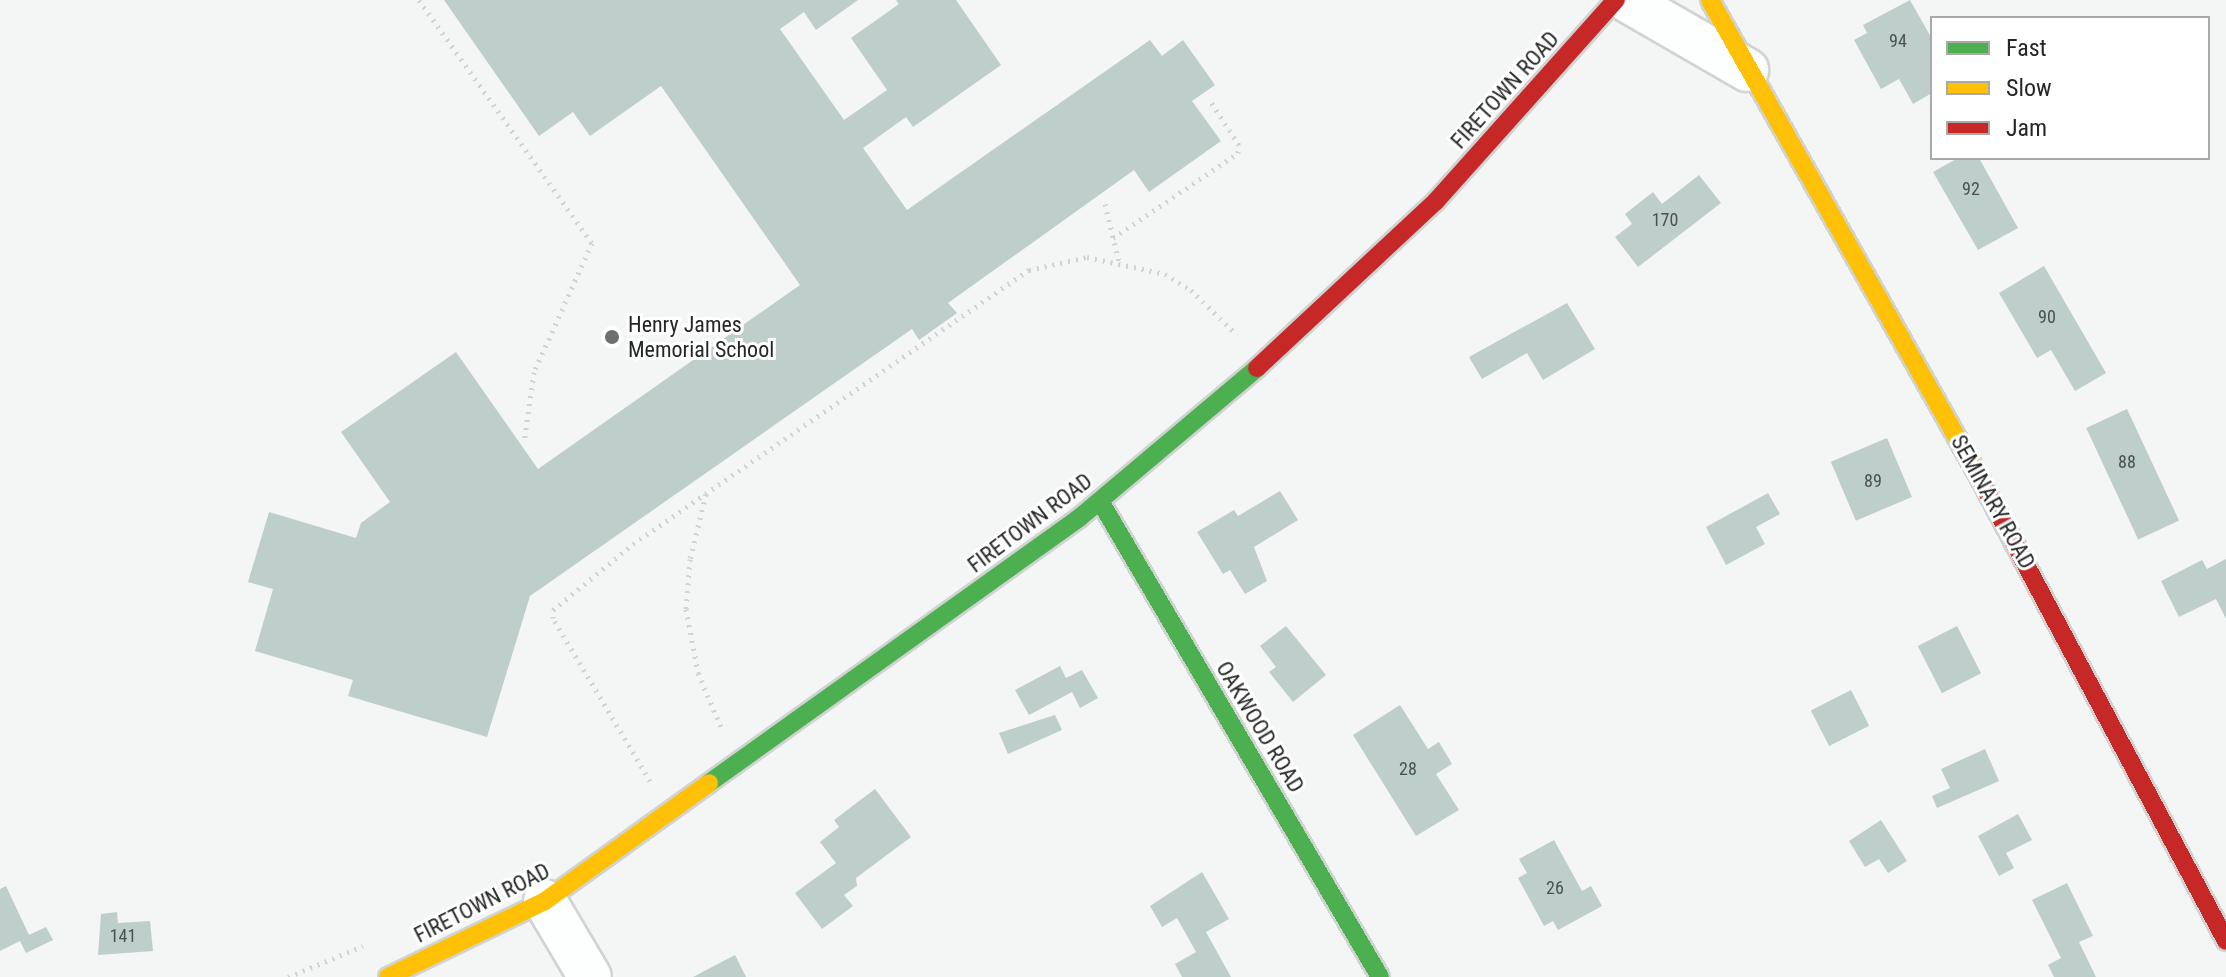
<!DOCTYPE html>
<style>
body{margin:0}
#map{position:relative;width:2226px;height:977px;overflow:hidden;background:#f3f6f5;font-family:"Roboto Condensed",sans-serif}
div>[style]{position:absolute}
[style*='--x']{left:calc(var(--x)*1px);top:calc(var(--y)*1px);width:calc(var(--w)*1px);rotate:calc(var(--a)*1deg)}
.building>*{inset:0;background:#bececb;transform-origin:0 0}
.path>*{height:5px;margin-top:-2.5px;transform-origin:0;background:repeating-linear-gradient(90deg,#d2d3d2 0 2px,transparent 0 8px)}
.roads{filter:drop-shadow(2px 0 #d0d3d2) drop-shadow(-2px 0 #d0d3d2) drop-shadow(0 2px #d0d3d2) drop-shadow(0 -2px #d0d3d2)}
.street>*{height:42px;margin:-21px;padding:0 21px;transform-origin:21px;border-radius:21px;background:#fdfefe}
.fast>*{height:18px;margin:-9px;padding:0 9px;transform-origin:9px;border-radius:9px;background:#4caf50}
.slow>*{height:18px;margin:-9px;padding:0 9px;transform-origin:9px;border-radius:9px;background:#ffc107}
.jam>*{height:18px;margin:-9px;padding:0 9px;transform-origin:9px;border-radius:9px;background:#c62828}
.dots>*{width:22px;height:22px;translate:-50% -50%;box-sizing:border-box;border:4px solid #fff;border-radius:50%}
span{translate:-50% -50%;white-space:nowrap;text-align:center;line-height:1.15;-webkit-text-stroke:6px #fff;paint-order:stroke}
.number-label{font-size:18px;color:#4b514f}
.number-label span{-webkit-text-stroke-width:0}
.street-label{font-size:22px;color:#252726}
.poi-label{font-size:22px;color:#252726}
.left{translate:0 -50%;text-align:left}
.legend{position:absolute;left:1930px;top:16px;width:280px;height:144px;box-sizing:border-box;background:#fff;border:2px solid #a8a9a8;margin:0;padding:10px 14px;list-style:none;font-size:24px;color:#252726}
.legend li{display:flex;align-items:center;gap:16px;height:40px}
.legend b{width:40px;border:2px solid #a8a9a8}
</style>
<div id="map">
<div class="building">
<div style="clip-path:polygon(444px 0,858px 0,816px 30px,804px 12px,780px 29px,844px 120px,887px 90px,851px 38px,899px 4px,896px 0,956px 0,1001px 65px,913px 127px,906px 117px,863px 148px,907px 210px,1150px 40px,1162px 56px,1183px 40px,1215px 85px,1192px 101px,1221px 141px,1149px 192px,1134px 170px,948px 303px,957px 313px,919px 340px,912px 329px,530px 596px,487px 737px,348px 696px,353px 680px,255px 651px,273px 589px,248px 582px,269px 512px,356px 538px,361px 523px,390px 502px,341px 432px,456px 352px,538px 469px,800px 285px,661px 86px,590px 136px,573px 112px,539px 136px)"></div>
<div style="clip-path:polygon(1910px 0,1932px 39px,1932px 93px,1913px 104px,1899px 79px,1881px 89px,1854px 40px,1867px 33px,1863px 25px)"></div>
<div style="clip-path:polygon(1958px 158px,1979px 158px,2018px 228px,1978px 250px,1933px 172px)"></div>
<div style="clip-path:polygon(1699px 175px,1721px 203px,1638px 267px,1615px 237px,1632px 224px,1625px 214px,1653px 192px,1662px 204px)"></div>
<div style="clip-path:polygon(2044px 266px,2106px 373px,2075px 391px,2051px 350px,2037px 358px,1999px 293px)"></div>
<div style="clip-path:polygon(1567px 303px,1595px 349px,1543px 380px,1527px 353px,1482px 379px,1469px 357px)"></div>
<div style="left:2127px;top:409px;width:123px;height:45px;rotate:65deg"></div>
<div style="left:1887px;top:438px;width:64px;height:61px;rotate:67deg"></div>
<div style="clip-path:polygon(1280px 491px,1298px 520px,1254px 547px,1267px 581px,1245px 594px,1230px 570px,1223px 574px,1197px 532px,1234px 510px,1238px 516px)"></div>
<div style="clip-path:polygon(1768px 493px,1780px 514px,1756px 527px,1765px 544px,1726px 565px,1706px 527px)"></div>
<div style="clip-path:polygon(2226px 559px,2226px 619px,2216px 599px,2179px 617px,2161px 581px,2202px 560px,2207px 569px)"></div>
<div style="clip-path:polygon(1286px 626px,1326px 675px,1293px 702px,1269px 672px,1276px 667px,1260px 646px)"></div>
<div style="left:1957px;top:626px;width:53px;height:44px;rotate:63deg"></div>
<div style="clip-path:polygon(1060px 666px,1066px 678px,1082px 670px,1098px 698px,1080px 708px,1072px 692px,1029px 715px,1015px 690px)"></div>
<div style="left:1851px;top:690px;width:40px;height:45px;rotate:63deg"></div>
<div style="clip-path:polygon(1400px 705px,1428px 749px,1439px 742px,1452px 764px,1436px 774px,1459px 810px,1416px 836px,1353px 735px)"></div>
<div style="clip-path:polygon(1055px 715px,1062px 730px,1008px 754px,999px 733px)"></div>
<div style="clip-path:polygon(1985px 749px,1999px 781px,1937px 808px,1932px 796px,1950px 788px,1941px 769px)"></div>
<div style="clip-path:polygon(875px 789px,911px 837px,856px 878px,857px 886px,844px 895px,853px 906px,822px 929px,795px 893px,836px 863px,820px 842px,839px 827px,834px 820px)"></div>
<div style="clip-path:polygon(2018px 814px,2032px 840px,2006px 853px,2014px 868px,1999px 876px,1978px 836px)"></div>
<div style="clip-path:polygon(1881px 820px,1907px 861px,1888px 873px,1879px 859px,1865px 867px,1849px 841px)"></div>
<div style="clip-path:polygon(1554px 840px,1582px 891px,1591px 886px,1602px 906px,1558px 930px,1553px 921px,1544px 926px,1518px 878px,1527px 873px,1519px 859px)"></div>
<div style="clip-path:polygon(1202px 872px,1229px 919px,1206px 932px,1231px 977px,1182px 977px,1175px 964px,1196px 952px,1177px 918px,1162px 927px,1150px 906px)"></div>
<div style="clip-path:polygon(2067px 883px,2093px 936px,2079px 942px,2096px 977px,2054px 977px,2048px 965px,2061px 958px,2032px 900px)"></div>
<div style="clip-path:polygon(6px 886px,29px 935px,46px 927px,53px 940px,26px 953px,20px 941px,0 951px,0 889px)"></div>
<div style="clip-path:polygon(117px 912px,118px 923px,150px 921px,153px 951px,98px 955px,101px 914px)"></div>
<div style="clip-path:polygon(735px 955px,746px 977px,693px 977px)"></div>
</div>
<div class="path">
<div style="--x:419;--y:0;--w:298;--a:54.6"></div>
<div style="--x:592;--y:243;--w:141;--a:114.2"></div>
<div style="--x:534;--y:372;--w:71;--a:98.1"></div>
<div style="--x:1105;--y:204;--w:60;--a:76.4"></div>
<div style="--x:1113;--y:238;--w:151;--a:-34.2"></div>
<div style="--x:1238;--y:153;--w:8;--a:-83"></div>
<div style="--x:1239;--y:145;--w:51;--a:-123.1"></div>
<div style="--x:706;--y:494;--w:67;--a:103.8"></div>
<div style="--x:690;--y:559;--w:50;--a:94.6"></div>
<div style="--x:686;--y:609;--w:65;--a:79.4"></div>
<div style="--x:698;--y:673;--w:59;--a:66.9"></div>
<div style="--x:650;--y:781;--w:190;--a:-120.8"></div>
<div style="--x:553;--y:618;--w:8;--a:-90"></div>
<div style="--x:553;--y:610;--w:104;--a:-39.5"></div>
<div style="--x:633;--y:544;--w:482;--a:-34.7"></div>
<div style="--x:1029;--y:270;--w:59;--a:-12.6"></div>
<div style="--x:1087;--y:257;--w:80;--a:12.3"></div>
<div style="--x:1165;--y:274;--w:31;--a:32"></div>
<div style="--x:1191;--y:290;--w:64;--a:44.4"></div>
<div style="--x:288;--y:977;--w:81;--a:-22.5"></div>
</div>
<div class="roads">
<div class="street">
<div style="--x:1626;--y:0;--w:140;--a:30"></div>
<div style="--x:545;--y:901;--w:88;--a:59.4"></div>
</div>
<div class="fast">
<div style="--x:1100;--y:501;--w:552;--a:59.53"></div>
<div style="--x:709;--y:783;--w:455;--a:-35.6"></div>
<div style="--x:1079;--y:518;--w:233;--a:-40.1"></div>
</div>
<div class="slow">
<div style="--x:1710;--y:0;--w:543;--a:60.56"></div>
<div style="--x:388;--y:977;--w:174;--a:-25.8"></div>
<div style="--x:545;--y:901;--w:202;--a:-35.7"></div>
</div>
<div class="jam">
<div style="--x:1257;--y:368;--w:245;--a:-43"></div>
<div style="--x:1436;--y:201;--w:270;--a:-48.2"></div>
<div style="--x:1977;--y:473;--w:530;--a:61.98"></div>
</div>
</div>
<div class="dots">
<div style="left:612px;top:337px;background:#6d6f6e"></div>
</div>
<div class="number-label">
<span style="left:1898px;top:41px">94</span>
<span style="left:1971px;top:189px">92</span>
<span style="left:1665px;top:220px">170</span>
<span style="left:2047px;top:317px">90</span>
<span style="left:2127px;top:462px">88</span>
<span style="left:1873px;top:481px">89</span>
<span style="left:1408px;top:769px">28</span>
<span style="left:1555px;top:888px">26</span>
<span style="left:123px;top:936px">141</span>
</div>
<div class="street-label">
<span style="left:1505px;top:90px;rotate:-48deg">FIRETOWN ROAD</span>
<span style="left:1993px;top:502px;rotate:61deg">SEMINARY ROAD</span>
<span style="left:1030px;top:523px;rotate:-37deg">FIRETOWN ROAD</span>
<span style="left:1260px;top:727px;rotate:59deg">OAKWOOD ROAD</span>
<span style="left:482px;top:903px;rotate:-27deg">FIRETOWN ROAD</span>
</div>
<div class="poi-label">
<span class="left" style="left:628px;top:337px">Henry James<br>Memorial School</span>
</div>
<ul class="legend">
<li><b style="height:10px;background:#4caf50"></b>Fast</li>
<li><b style="height:10px;background:#ffc107"></b>Slow</li>
<li><b style="height:10px;background:#c62828"></b>Jam</li>
</ul>
</div>
